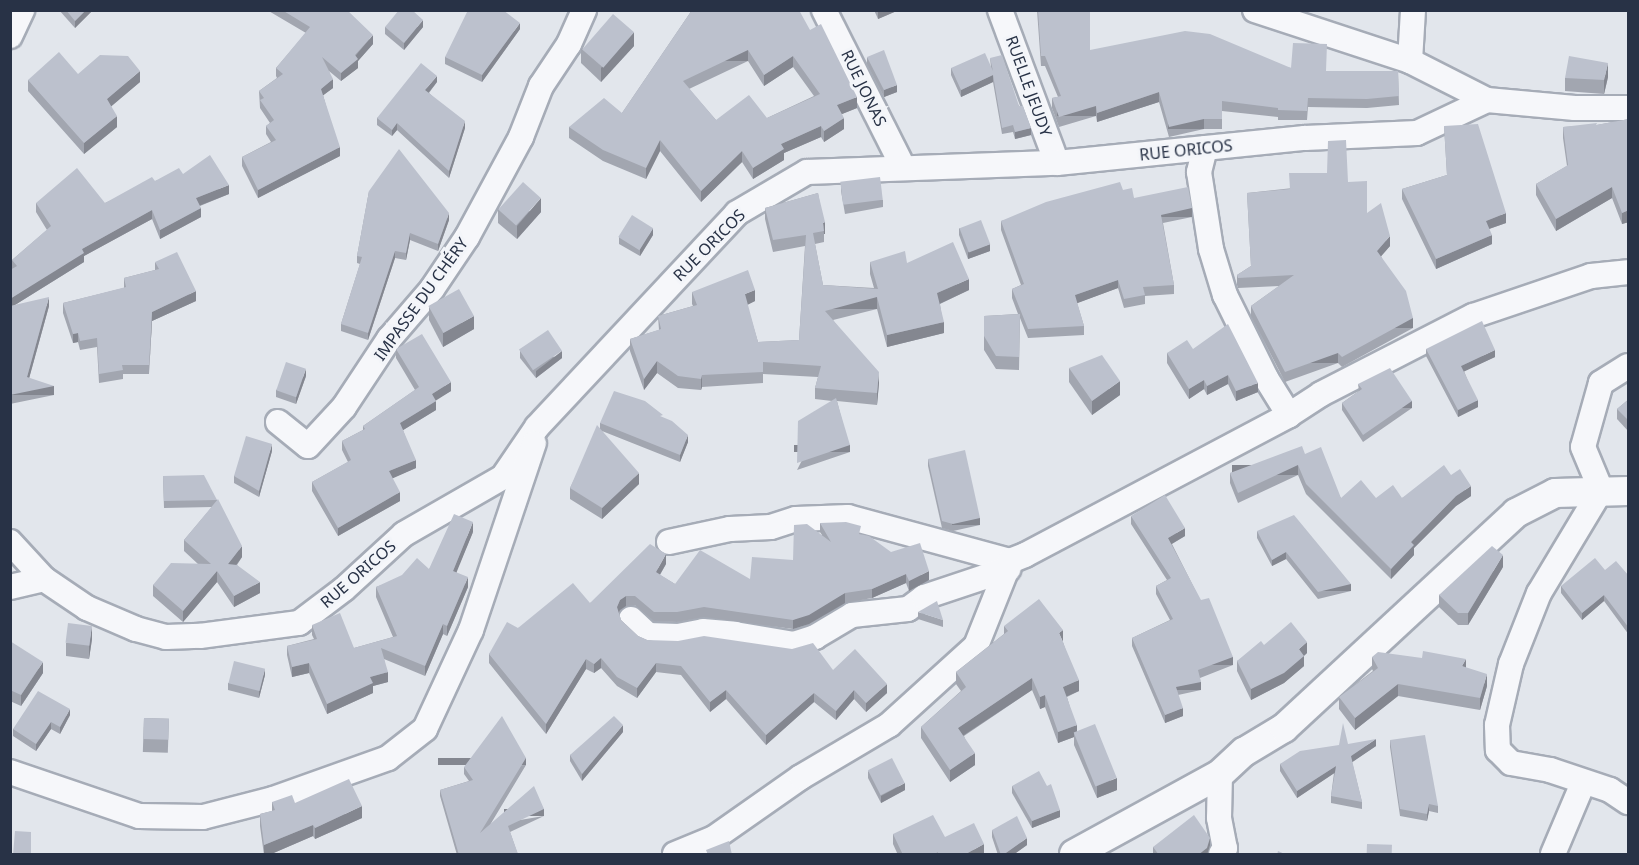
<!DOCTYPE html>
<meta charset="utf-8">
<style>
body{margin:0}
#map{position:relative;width:1639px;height:865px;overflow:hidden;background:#e2e6ec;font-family:"Noto Sans",sans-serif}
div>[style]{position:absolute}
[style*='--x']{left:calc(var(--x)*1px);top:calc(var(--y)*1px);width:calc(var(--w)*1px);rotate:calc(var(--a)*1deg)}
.roads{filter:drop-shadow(2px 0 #a6acb7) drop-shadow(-2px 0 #a6acb7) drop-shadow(0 2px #a6acb7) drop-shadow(0 -2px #a6acb7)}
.minor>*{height:24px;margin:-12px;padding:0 12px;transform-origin:12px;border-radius:12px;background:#f6f7fa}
.tertiary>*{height:28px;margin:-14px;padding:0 14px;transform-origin:14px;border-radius:14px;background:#f6f7fa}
.wall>*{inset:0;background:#a2a6b0;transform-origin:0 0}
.shaded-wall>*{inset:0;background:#848790;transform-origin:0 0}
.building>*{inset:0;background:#bcc1cd;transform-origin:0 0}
span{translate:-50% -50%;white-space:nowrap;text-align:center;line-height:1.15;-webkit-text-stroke:6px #f3f5f9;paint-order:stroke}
.street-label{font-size:16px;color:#283246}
.frame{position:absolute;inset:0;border:12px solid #283246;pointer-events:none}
</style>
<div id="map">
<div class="roads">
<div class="minor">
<div style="--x:824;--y:10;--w:176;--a:63.3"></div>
<div style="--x:1000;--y:10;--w:163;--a:69.6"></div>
<div style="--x:1255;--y:10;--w:163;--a:18.2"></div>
<div style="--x:1410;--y:61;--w:86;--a:26.9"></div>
<div style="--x:10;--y:36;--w:29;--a:-65"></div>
<div style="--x:1410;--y:61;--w:51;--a:-86.6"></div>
<div style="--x:1205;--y:148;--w:25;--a:104"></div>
<div style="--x:1199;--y:172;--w:78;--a:81.1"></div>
<div style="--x:1211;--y:249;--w:48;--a:73.1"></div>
<div style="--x:1225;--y:295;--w:93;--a:63.7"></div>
<div style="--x:1266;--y:378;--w:44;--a:58.1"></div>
<div style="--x:1628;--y:366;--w:32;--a:148"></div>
<div style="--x:1601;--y:383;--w:66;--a:105.7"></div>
<div style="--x:1583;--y:447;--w:47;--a:67.3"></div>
<div style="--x:1601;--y:490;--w:120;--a:121"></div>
<div style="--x:1539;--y:593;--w:76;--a:111.5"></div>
<div style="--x:1511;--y:664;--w:63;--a:102.9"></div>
<div style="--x:1497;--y:725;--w:25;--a:88"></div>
<div style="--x:1498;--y:750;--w:18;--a:45"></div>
<div style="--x:1511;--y:763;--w:40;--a:10"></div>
<div style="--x:1550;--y:770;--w:63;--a:18.4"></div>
<div style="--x:1610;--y:790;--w:22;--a:34"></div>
<div style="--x:278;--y:422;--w:38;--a:39"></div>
<div style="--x:308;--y:446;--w:53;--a:-47.3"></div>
<div style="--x:344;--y:407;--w:82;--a:-56.5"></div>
<div style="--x:389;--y:339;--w:66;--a:-49.3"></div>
<div style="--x:432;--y:289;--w:63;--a:-56.1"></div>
<div style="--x:467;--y:237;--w:114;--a:-61.6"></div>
<div style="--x:521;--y:137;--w:55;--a:-68.6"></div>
<div style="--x:541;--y:86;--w:50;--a:-56.3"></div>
<div style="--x:569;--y:44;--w:37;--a:-66"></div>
<div style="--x:10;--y:542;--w:50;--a:47.4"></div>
<div style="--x:44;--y:579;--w:52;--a:34"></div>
<div style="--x:87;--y:608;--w:53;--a:23.2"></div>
<div style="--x:136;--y:629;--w:31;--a:15"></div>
<div style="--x:166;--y:637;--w:34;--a:-2"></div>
<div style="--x:200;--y:636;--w:100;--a:-7.5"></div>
<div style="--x:299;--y:623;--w:56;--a:-37.1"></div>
<div style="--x:344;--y:589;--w:81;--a:-42.5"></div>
<div style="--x:404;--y:534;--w:114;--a:-29.9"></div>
<div style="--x:503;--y:477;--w:60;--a:-55.8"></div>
<div style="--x:537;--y:427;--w:293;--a:-46.9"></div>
<div style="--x:737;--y:213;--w:81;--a:-30.4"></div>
<div style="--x:807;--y:172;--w:250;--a:-2.1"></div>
<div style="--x:1057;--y:163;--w:249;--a:-5.8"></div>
<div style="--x:1305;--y:138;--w:112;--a:-2.6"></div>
<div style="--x:1417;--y:133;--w:77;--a:-25.2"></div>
<div style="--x:1487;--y:100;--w:88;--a:5.2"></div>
<div style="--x:1575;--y:108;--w:53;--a:0"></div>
<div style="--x:669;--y:542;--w:62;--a:-12"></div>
<div style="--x:730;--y:529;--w:41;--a:-2.8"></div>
<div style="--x:771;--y:527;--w:26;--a:-18"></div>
<div style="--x:796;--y:519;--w:52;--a:-2.2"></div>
<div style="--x:848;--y:517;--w:168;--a:15.2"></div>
<div style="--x:10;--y:587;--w:35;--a:-13"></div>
<div style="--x:631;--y:619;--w:23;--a:43"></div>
<div style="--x:648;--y:635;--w:30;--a:2"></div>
<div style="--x:678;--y:636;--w:25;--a:-11"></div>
<div style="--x:703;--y:631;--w:32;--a:5"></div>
<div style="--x:735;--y:634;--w:60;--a:9.6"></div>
<div style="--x:794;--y:644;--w:22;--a:-18"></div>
<div style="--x:815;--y:637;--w:43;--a:-30.7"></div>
<div style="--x:852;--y:615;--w:56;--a:-6.1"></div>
<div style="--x:908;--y:609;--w:20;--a:-37"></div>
<div style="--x:924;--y:597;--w:89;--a:-18.4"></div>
<div style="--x:10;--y:772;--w:136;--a:18.8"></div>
<div style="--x:139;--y:816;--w:64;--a:0.9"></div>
<div style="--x:203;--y:817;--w:72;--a:-14.4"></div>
<div style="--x:273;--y:799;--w:122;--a:-19.6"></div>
<div style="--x:388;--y:758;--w:47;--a:-38.1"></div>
<div style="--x:425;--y:729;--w:109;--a:-65.1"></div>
<div style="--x:471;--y:630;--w:197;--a:-71.4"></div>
<div style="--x:1220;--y:774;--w:44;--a:91.3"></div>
<div style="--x:1219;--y:818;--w:31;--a:79"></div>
<div style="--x:1225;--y:848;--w:7;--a:124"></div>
<div style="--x:675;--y:854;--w:42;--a:-22.3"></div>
<div style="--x:714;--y:838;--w:106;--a:-35"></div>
<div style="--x:801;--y:777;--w:102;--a:-30.6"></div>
<div style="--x:889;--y:725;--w:118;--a:-42.2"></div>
<div style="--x:976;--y:646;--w:92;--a:-68.2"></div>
<div style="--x:1010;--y:561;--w:16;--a:-22"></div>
<div style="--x:1025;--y:555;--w:299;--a:-27.9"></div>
<div style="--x:1289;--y:415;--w:38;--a:-33"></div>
<div style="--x:1321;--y:394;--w:171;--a:-27.2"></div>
<div style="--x:1473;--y:316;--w:125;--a:-18.7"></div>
<div style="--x:1591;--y:276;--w:37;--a:-6"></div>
<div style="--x:1553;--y:854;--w:77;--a:-67.1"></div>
</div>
<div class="tertiary">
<div style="--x:1074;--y:854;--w:166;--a:-28.7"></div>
<div style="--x:1220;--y:774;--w:33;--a:-43"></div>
<div style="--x:1244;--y:752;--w:47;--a:-31"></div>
<div style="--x:1284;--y:728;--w:316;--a:-42.8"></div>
<div style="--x:1516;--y:513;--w:44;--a:-27.1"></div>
<div style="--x:1555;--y:493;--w:73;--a:-1.6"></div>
</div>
</div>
<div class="wall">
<div style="clip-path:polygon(59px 10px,93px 10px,75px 28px)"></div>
<div style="clip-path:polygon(267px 10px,347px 10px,373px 44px,358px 61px,358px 68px,341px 81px,329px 71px,333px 88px,323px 95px,340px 156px,258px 198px,242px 166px,242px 157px,271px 142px,266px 134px,266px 126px,270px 123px,260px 108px,259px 91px,277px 78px,276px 76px,276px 68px,306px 33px)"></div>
<div style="clip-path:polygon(evenodd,692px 10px,810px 30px,857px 108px,842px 114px,844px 129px,824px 142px,821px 137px,784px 153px,784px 160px,753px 179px,742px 162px,701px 202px,660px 151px,646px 179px,603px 161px,569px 138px,569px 127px,622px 113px,692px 10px,748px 61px,764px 86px,793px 67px,814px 96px,767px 118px,716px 120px,689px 89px,748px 61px)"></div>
<div style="clip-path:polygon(874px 10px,899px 10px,878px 19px)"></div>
<div style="clip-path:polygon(1037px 10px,1090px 10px,1090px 50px,1326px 71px,1398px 71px,1399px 105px,1367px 108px,1308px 107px,1307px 120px,1278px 120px,1278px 117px,1222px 111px,1222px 129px,1204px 129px,1169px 137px,1159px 102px,1097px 122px,1096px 116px,1059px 127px,1052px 108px,1052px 98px,1058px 97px,1045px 66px,1041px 66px)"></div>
<div style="clip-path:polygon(385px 27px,423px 27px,404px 50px,385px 34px)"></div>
<div style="clip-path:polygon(520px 29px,482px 82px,445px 64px,445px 57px)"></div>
<div style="clip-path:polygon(634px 46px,601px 82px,581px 63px,581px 49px)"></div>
<div style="clip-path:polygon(867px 57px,897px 92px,884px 97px,867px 64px)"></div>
<div style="clip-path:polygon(990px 58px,1019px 106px,1031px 135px,1015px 139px,1013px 132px,1002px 134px,993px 82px,961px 97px,951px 75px,951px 68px,991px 67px)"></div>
<div style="clip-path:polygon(78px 74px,140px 82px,111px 106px,117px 127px,84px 154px,28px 91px,28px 80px)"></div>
<div style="clip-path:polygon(1608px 77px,1604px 94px,1565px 91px,1565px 78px)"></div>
<div style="clip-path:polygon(437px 82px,429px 93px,465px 128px,449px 178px,397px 130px,392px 136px,377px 125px,377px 118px)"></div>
<div style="clip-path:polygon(1629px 119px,1629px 222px,1622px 224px,1612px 198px,1556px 231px,1536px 195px,1536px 184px,1567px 166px,1563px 138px,1563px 127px,1597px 125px)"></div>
<div style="clip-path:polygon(1444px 126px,1506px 223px,1489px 229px,1492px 244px,1436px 269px,1402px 199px,1402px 189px,1447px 175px)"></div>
<div style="clip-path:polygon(183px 174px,229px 194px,200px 206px,201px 217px,160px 239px,152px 219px,84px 256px,84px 262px,15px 305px,49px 306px,29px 378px,54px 395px,10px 404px,12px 260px,47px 230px,36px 212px,36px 203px,105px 203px,155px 181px)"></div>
<div style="clip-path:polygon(1348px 182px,1367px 213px,1390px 246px,1381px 256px,1413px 328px,1342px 367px,1338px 363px,1285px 382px,1251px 316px,1251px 306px,1279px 286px,1238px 288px,1237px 285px,1237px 275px,1251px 266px,1247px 193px)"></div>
<div style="clip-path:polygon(841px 184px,883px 200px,883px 207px,845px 214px,841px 191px)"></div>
<div style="clip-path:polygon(1123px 190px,1134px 198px,1192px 217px,1163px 223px,1174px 285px,1174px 294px,1145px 296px,1145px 304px,1124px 308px,1118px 288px,1077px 303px,1084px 326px,1084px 335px,1028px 338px,1020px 318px,1019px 370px,996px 369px,984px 350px,984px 316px,1018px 314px,1012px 298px,1012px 289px,1021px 285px,1001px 230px,1001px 221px)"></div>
<div style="clip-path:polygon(369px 191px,449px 220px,438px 251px,410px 240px,406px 260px,395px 258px,368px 340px,341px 331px,341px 324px,360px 264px,357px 263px,357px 256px)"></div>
<div style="clip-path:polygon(818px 193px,825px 234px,824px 234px,824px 242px,815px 244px,823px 285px,874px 288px,870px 274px,870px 262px,907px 263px,969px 290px,940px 304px,944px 333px,887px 347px,877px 309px,833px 320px,879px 383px,877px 405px,837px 401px,850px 452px,797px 470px,832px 401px,815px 399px,815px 388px,818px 377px,763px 374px,763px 383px,702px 387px,701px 390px,678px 388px,657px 373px,644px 390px,630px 351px,630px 339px,659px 330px,658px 316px,693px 306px,692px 304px,692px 292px,755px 301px,747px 305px,758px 342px,799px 340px,805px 246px,773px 252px,765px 219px,765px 208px)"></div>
<div style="clip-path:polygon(498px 209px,541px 212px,517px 239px,498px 223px)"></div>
<div style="clip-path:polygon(959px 228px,990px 251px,968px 259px,959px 235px)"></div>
<div style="clip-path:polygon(653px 235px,640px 256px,619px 244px,619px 237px)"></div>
<div style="clip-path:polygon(155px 262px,196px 301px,152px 321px,149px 374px,123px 374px,123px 379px,99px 383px,97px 347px,80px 350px,78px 342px,73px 343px,63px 313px,63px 303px,124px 288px,124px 278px,155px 270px)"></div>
<div style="clip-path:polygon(429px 307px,474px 329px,443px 347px,429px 320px)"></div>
<div style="clip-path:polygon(396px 349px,451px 391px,435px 400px,436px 410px,403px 430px,416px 468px,392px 478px,400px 501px,338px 536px,312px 491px,312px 482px,348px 462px,342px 450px,342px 441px,363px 430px,363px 426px,415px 390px,396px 358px)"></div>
<div style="clip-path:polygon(1193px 349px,1258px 392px,1236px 401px,1228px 384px,1207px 395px,1204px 389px,1189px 399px,1167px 363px,1167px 353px)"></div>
<div style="clip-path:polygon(1426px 349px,1495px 357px,1464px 371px,1478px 407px,1458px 417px,1426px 356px)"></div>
<div style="clip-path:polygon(520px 351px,562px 358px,536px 378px,520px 358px)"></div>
<div style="clip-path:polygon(1069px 368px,1120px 395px,1092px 415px,1069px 382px)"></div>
<div style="clip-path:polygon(306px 376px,296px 404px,276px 397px,276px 390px)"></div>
<div style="clip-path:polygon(1358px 384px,1412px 408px,1363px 442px,1342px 410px,1342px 403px,1359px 391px)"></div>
<div style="clip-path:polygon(1629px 399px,1629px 432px,1617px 419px,1617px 409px)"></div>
<div style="clip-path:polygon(663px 418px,688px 442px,680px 462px,602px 431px,639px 484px,602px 519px,570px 499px,570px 488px,600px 428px,600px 423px)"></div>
<div style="clip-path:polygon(272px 451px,259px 497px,234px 483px,234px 476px)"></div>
<div style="clip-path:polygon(1305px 454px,1341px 498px,1402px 498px,1451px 475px,1471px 496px,1456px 506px,1414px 548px,1414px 555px,1391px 579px,1306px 494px,1298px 475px,1238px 503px,1230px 483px,1230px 473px)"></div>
<div style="clip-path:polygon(928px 459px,980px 525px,953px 531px,942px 528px,928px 466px)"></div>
<div style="clip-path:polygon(163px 476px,217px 500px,242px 557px,237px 565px,260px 593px,234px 607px,217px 582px,183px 622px,153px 596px,153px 585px,198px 564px,184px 551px,184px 540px,212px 507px,164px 508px)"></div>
<div style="clip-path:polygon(1131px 516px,1185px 536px,1172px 544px,1233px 665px,1200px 678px,1201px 690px,1178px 695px,1183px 716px,1165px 723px,1132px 646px,1132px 638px,1170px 620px,1156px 594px,1156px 586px,1167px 580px,1131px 524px)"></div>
<div style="clip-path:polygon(820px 523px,861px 534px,929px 580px,909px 591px,906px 583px,872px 598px,845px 603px,809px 624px,793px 629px,704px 617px,677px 622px,654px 621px,635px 605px,626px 606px,620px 610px,619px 613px,621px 620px,638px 636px,647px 640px,833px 670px,887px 693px,866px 712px,854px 699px,836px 720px,814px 702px,766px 745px,726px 699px,710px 712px,681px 675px,656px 672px,637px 698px,617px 686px,601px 668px,594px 673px,586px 669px,546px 734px,489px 663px,489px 654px,518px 628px,590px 603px,666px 564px,660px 575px,675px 584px,750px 579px,793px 560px,822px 535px,820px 532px)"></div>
<div style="clip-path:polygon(1257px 531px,1351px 591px,1318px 599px,1286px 559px,1272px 566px,1257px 538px)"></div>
<div style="clip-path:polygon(473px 532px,456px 572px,468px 587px,447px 636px,443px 634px,425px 676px,384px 659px,388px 682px,373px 686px,373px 693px,327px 714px,309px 673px,292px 677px,287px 655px,287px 646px,314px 639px,312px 635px,312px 625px,354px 648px,393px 637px,376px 597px,376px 587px,429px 569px)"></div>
<div style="clip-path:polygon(1503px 567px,1468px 625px,1458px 625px,1439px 607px,1439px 595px)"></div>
<div style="clip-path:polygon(1629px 576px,1629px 635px,1604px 601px,1582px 620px,1561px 593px,1561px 586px)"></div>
<div style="clip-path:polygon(918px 612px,943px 620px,943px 627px,918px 619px)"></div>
<div style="clip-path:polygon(1004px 626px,1063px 642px,1079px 691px,1067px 697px,1077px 732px,1117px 790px,1097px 798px,1074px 745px,1074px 737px,1058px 743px,1045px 707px,1040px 709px,1032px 690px,964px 736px,975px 765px,950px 782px,921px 738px,921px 727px,961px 691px,956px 684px,956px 672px,1004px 634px)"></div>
<div style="clip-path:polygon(92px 639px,89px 659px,66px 656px,66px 643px)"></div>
<div style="clip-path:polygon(10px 641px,43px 673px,21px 706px,10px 701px)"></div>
<div style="clip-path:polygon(1264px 645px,1307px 653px,1304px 656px,1304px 666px,1284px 683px,1251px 700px,1237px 671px,1237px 661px)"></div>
<div style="clip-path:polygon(1372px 657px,1466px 668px,1487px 686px,1480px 710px,1398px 696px,1355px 730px,1339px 709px,1339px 697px,1373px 671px,1372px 669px)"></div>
<div style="clip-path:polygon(265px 675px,259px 698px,228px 690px,228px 683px)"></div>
<div style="clip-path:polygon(70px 715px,60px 734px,51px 729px,36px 751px,13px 736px,13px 729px)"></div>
<div style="left:144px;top:718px;width:25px;height:34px;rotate:2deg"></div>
<div style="clip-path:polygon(623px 732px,582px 781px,570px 761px,570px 755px)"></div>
<div style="clip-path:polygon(1390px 740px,1438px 806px,1438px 813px,1429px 811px,1427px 821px,1400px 816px,1390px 747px)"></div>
<div style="clip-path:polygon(1348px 744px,1376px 746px,1352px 762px,1362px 802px,1362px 809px,1331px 803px,1331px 796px,1334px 773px,1297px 798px,1280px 771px,1280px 764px)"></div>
<div style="clip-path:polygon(526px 765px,490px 825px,544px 816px,510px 832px,518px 855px,457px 855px,440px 796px,440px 790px,469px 781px,464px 774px,464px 767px)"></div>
<div style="clip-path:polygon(868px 771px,905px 790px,881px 803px,868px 778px)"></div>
<div style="clip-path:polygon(1012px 786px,1047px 786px,1060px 817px,1032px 828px,1012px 793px)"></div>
<div style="clip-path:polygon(272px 802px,295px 803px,362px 818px,315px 839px,313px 836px,269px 855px,264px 855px,260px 826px,260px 814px,272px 811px)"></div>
<div style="clip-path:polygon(992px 830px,1027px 845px,1013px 855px,998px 855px,992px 837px)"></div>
<div style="clip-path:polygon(893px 834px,945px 837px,984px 854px,898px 855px,893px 844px)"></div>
<div style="clip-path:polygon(1210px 845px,1207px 855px,1154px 855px,1153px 853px,1153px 847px)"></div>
</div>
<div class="shaded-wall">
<div style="clip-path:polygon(86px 10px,93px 10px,75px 28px,75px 21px)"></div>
<div style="clip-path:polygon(878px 10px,899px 10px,878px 19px)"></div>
<div style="clip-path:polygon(423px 20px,423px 27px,404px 50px,404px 43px)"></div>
<div style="clip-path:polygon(520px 23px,520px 29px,482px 82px,482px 75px)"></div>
<div style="clip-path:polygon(634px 32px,634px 46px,601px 82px,601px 68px)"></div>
<div style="clip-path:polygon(373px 35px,373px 44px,358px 61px,358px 68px,341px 81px,341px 73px)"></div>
<div style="left:748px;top:50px;width:11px;height:72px;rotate:90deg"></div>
<div style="clip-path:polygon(793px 56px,793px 67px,764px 86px,764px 75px)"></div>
<div style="clip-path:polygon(1608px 63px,1608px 77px,1604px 94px,1604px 80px)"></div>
<div style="clip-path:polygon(140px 71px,140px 82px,107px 110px,107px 99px)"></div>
<div style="clip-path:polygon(993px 75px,993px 82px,961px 97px,961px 90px)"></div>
<div style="clip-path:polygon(437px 76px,437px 82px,425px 97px,425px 90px)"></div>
<div style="clip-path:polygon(333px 79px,333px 88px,321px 97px,321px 89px)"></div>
<div style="clip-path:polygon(897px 85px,897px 92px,884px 97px,884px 90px)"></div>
<div style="clip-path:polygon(1159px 92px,1159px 102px,1097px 122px,1097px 113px)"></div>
<div style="clip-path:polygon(857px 97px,857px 108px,837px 116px,837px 105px)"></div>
<div style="left:1096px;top:106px;width:10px;height:39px;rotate:90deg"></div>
<div style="clip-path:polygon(117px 116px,117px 127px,84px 154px,84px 143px)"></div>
<div style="clip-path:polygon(844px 118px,844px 129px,824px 142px,824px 131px)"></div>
<div style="left:1204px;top:119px;width:10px;height:36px;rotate:90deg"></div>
<div style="clip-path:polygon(465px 121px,465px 128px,449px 178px,449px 171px)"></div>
<div style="clip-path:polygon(397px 123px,397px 130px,392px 136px,392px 130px)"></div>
<div style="clip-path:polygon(821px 126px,821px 137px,784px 153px,784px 160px,753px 179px,753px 168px,781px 144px)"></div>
<div style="clip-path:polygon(1031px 128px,1031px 135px,1015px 139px,1015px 132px)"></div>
<div style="clip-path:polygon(660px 140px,660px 151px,646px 179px,646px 168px)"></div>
<div style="clip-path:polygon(340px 147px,340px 156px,258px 198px,258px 190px)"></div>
<div style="clip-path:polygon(742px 151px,742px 162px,701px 202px,701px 191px)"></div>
<div style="clip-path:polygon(229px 185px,229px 194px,196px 207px,196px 198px)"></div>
<div style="clip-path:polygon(1612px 187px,1612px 198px,1556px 231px,1556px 219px)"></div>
<div style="clip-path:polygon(541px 198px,541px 212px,517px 239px,517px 226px)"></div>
<div style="clip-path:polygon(201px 208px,201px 217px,160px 239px,160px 230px)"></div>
<div style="left:1192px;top:208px;width:9px;height:32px;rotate:90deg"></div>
<div style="clip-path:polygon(152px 210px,152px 219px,84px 256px,84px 262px,10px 308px,10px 299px,82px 249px)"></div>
<div style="clip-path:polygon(1629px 210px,1629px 222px,1622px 224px,1622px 213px)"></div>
<div style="clip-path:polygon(449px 213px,449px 220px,438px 251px,438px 244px)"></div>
<div style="clip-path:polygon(1506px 213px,1506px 223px,1486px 230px,1486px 221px)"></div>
<div style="clip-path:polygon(825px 222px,825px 234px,824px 234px,823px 223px)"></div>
<div style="clip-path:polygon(653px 228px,653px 235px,640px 256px,640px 249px)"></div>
<div style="clip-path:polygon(410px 233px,410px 240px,406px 260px,406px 253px)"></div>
<div style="clip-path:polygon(1492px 235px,1492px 244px,1436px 269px,1436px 259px)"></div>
<div style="clip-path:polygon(1390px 236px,1390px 246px,1377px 261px,1377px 251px)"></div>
<div style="clip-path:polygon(990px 244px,990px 251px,968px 259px,968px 252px)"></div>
<div style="clip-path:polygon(395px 251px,395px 258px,368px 340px,368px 333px)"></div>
<div style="clip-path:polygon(969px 279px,969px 290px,937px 305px,937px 293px)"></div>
<div style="clip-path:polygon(1118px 280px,1118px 288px,1075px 304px,1075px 295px)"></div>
<div style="clip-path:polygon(755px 290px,755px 301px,745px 306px,745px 294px)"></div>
<div style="clip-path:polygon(196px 291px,196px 301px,152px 321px,149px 374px,152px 312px)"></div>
<div style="clip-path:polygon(49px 297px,49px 306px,27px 386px,27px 377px)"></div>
<div style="left:877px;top:297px;width:12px;height:54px;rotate:90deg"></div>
<div style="clip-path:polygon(474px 316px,474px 329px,443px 347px,443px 333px)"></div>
<div style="left:1413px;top:318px;width:10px;height:81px;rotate:90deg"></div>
<div style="clip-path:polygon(944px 322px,944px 333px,887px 347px,887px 335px)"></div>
<div style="clip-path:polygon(78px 333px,78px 342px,73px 343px,73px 334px)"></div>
<div style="clip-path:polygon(1495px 350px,1495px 357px,1461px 373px,1461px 366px)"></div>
<div style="clip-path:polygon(562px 351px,562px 358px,536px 378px,536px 371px)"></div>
<div style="left:1338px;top:353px;width:10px;height:56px;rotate:90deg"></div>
<div style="clip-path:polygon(657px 361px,657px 373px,644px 390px,644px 379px)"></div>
<div style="clip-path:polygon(306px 369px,306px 376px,296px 404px,296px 397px)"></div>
<div style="clip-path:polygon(879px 372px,879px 383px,877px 405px,877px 393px)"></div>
<div style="clip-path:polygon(702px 375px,702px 387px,701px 390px,701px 379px)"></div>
<div style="clip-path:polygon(1228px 375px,1228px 384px,1207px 395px,1207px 386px)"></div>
<div style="clip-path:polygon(1204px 380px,1204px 389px,1189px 399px,1189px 389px)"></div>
<div style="clip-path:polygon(1120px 381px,1120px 395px,1092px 415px,1092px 401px)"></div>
<div style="clip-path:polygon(451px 382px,451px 391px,432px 403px,432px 394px)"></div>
<div style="clip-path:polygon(1258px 383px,1258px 392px,1236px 401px,1236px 391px)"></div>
<div style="left:54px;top:386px;width:9px;height:45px;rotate:90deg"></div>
<div style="clip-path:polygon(1478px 400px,1478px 407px,1458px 417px,1458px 410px)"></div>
<div style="clip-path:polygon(436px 401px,436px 410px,400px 432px,400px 423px)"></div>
<div style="left:1412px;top:401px;width:7px;height:60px;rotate:90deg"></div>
<div style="clip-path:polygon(688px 435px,688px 442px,680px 462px,680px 455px)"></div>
<div style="clip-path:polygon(272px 444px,272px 451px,259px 497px,259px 491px)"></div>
<div style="left:850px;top:445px;width:7px;height:56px;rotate:90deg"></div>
<div style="clip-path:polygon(416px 460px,416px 468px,389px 480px,389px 471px)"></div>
<div style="left:1298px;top:465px;width:10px;height:66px;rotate:90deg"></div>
<div style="clip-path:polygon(639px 473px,639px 484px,602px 519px,602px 508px)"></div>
<div style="clip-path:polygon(1471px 486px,1471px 496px,1456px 506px,1414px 548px,1414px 555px,1391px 579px,1391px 569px,1411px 542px,1456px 496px)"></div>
<div style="clip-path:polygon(400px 492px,400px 501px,338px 536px,338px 528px)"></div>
<div style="left:980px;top:518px;width:7px;height:28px;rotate:90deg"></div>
<div style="clip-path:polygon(473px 522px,473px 532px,453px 581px,453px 571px)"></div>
<div style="clip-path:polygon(1185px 528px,1185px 536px,1168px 546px,1168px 538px)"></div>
<div style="clip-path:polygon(242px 546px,242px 557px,228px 576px,228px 564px)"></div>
<div style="clip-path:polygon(1286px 552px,1286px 559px,1272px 566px,1272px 560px)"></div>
<div style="clip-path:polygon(666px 554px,666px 564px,656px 581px,656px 572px)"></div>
<div style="clip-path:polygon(1503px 555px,1503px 567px,1468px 625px,1468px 613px)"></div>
<div style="clip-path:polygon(217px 571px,217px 582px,183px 622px,183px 611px)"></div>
<div style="clip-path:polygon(929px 571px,929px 580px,909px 591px,909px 581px)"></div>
<div style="clip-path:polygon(906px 574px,906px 583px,872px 598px,872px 589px)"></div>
<div style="clip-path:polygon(468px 577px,468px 587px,447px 636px,447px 626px)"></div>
<div style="clip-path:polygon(260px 582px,260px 593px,234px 607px,234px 596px)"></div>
<div style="left:1351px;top:584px;width:7px;height:34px;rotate:90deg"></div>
<div style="clip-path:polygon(845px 593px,845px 603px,809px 624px,793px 629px,793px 620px)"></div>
<div style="clip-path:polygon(1604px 595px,1604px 601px,1582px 620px,1582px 613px)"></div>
<div style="clip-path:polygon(626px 596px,626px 606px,620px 610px,617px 616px,617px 607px,620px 600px)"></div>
<div style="clip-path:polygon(443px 624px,443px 634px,425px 676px,425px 666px)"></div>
<div style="clip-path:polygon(92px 626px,92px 639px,89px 659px,89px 645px)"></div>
<div style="clip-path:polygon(1063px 630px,1063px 642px,1059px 633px)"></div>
<div style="clip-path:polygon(1307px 642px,1307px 653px,1299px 660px,1299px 649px)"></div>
<div style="clip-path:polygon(1304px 656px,1304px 666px,1284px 683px,1251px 700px,1251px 689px)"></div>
<div style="left:1233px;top:657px;width:8px;height:37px;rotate:90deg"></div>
<div style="clip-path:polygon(601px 658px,601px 668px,594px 673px,594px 664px)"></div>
<div style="clip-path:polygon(586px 659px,586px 669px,546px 734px,546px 724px)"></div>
<div style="clip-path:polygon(1466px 659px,1466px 671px,1462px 666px)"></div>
<div style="clip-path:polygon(43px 662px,43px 673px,21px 706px,21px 695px)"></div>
<div style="clip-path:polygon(309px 663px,309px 673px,292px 677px,292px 667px)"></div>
<div style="clip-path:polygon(656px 663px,656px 672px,637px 698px,637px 688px)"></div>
<div style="clip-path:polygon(265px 669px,265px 675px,259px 698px,259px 691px)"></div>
<div style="clip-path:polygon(388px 672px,388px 682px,373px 686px,373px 693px,327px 714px,327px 704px,370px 677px)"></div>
<div style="clip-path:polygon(1487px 674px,1487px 686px,1480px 710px,1480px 698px)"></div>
<div style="clip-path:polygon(1032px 678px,1032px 690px,958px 739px,958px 728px)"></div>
<div style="clip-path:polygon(1079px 680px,1079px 691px,1063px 698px,1063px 687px)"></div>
<div style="left:1201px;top:682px;width:8px;height:25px;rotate:90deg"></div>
<div style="clip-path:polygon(887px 684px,887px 693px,866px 712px,866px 703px)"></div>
<div style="clip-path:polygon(1398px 684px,1398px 696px,1355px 730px,1355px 718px)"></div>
<div style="clip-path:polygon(726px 690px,726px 699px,710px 712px,710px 702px)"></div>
<div style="clip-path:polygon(854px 690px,854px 699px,836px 720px,836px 711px)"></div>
<div style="clip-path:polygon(814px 693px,814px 702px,766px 745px,766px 735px)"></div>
<div style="clip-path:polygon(1045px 695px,1045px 707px,1040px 709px,1040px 697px)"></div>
<div style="clip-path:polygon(1183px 708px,1183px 716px,1165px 723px,1165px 715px)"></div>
<div style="clip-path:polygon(70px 709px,70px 715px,60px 734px,60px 727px)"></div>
<div style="clip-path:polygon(51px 722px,51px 729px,36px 751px,36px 744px)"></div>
<div style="clip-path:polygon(623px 725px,623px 732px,582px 781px,582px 774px)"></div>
<div style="clip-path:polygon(1077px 725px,1077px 736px,1074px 733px,1074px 737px,1058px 743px,1058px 732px)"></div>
<div style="clip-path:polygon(1376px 739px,1376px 746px,1351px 763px,1351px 756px)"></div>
<div style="clip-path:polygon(975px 753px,975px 765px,950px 782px,950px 770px)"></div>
<div style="left:526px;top:758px;width:7px;height:88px;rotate:90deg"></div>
<div style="clip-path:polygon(1336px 766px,1336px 772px,1297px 798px,1297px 791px)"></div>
<div style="clip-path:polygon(1117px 778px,1117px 790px,1097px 798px,1097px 786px)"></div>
<div style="clip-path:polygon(905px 783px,905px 790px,881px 803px,881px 796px)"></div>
<div style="clip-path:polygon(1429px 804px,1429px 811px,1427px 821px,1427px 814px)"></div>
<div style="clip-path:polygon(362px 806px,362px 818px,315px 839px,315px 828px)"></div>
<div style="left:544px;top:809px;width:7px;height:40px;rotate:90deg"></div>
<div style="clip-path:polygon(1060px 810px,1060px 817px,1032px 828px,1032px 821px)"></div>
<div style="clip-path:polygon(313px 825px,313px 836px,269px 855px,264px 855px,264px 845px)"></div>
<div style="clip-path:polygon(1027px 838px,1027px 845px,1013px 855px,1003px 855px)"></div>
<div style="clip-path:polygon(1210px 838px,1210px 845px,1207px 855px,1198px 855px)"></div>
<div style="clip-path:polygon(984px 844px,984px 855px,964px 855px)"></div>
</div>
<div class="building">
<div style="clip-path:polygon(66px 10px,86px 10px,75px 21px)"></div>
<div style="clip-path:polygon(282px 10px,347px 10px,373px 35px,355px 55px,358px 59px,341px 73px,322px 57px,333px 79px,321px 89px,340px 147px,258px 190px,242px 157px,276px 140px,266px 126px,274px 120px,260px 100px,264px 98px,259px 91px,283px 74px,276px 68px,310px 27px)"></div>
<div style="clip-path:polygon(399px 10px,412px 10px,423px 20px,404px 43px,385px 27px)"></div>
<div style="clip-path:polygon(468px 10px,495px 10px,498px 12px,500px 10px,503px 10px,520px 23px,482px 75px,445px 57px)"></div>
<div style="clip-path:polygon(evenodd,692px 10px,799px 10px,810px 30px,821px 24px,857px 97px,837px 105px,844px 118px,824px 131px,821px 126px,781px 144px,784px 149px,753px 168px,742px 151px,701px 191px,660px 140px,646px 168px,603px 150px,569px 127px,604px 98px,622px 113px,692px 10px,748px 50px,764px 75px,793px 56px,820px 94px,767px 118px,749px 95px,716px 120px,683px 81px,748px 50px)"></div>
<div style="clip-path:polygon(1038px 10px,1090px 10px,1090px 50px,1185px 31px,1210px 34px,1291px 68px,1293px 43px,1327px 44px,1326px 71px,1398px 71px,1399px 96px,1367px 99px,1308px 98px,1307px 111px,1278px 110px,1278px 108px,1222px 101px,1222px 119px,1204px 119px,1169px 127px,1159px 92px,1097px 113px,1096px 106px,1059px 117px,1052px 98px,1061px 96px,1045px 56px,1041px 56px)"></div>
<div style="left:613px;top:14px;width:28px;height:47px;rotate:41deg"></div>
<div style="clip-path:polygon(884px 50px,897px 85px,884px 90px,867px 57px)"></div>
<div style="clip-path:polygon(59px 52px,78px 74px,100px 55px,128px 56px,140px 71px,107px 99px,117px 116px,84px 143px,28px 80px)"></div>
<div style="clip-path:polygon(985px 53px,993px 71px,990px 58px,1002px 55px,1019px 106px,1023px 106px,1031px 128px,1015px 132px,1013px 125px,1002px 128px,993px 75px,961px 90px,951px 68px)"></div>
<div style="clip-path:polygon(1569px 56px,1608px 63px,1604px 80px,1565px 78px)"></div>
<div style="clip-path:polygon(421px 63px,437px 76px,425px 90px,465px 121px,449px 171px,397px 123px,392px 130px,377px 118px)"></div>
<div style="clip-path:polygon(1629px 119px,1629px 210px,1622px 213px,1612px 187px,1556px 219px,1536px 184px,1568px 165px,1563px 127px,1597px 123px,1596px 125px)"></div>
<div style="clip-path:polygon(1478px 124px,1506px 213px,1486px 221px,1492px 235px,1436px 259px,1402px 189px,1447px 175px,1444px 126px)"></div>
<div style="clip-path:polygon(1346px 140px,1348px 182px,1367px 181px,1367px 213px,1381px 203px,1390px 236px,1377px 251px,1406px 291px,1413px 318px,1342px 357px,1338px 353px,1285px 372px,1251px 306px,1294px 275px,1238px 278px,1237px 275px,1251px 266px,1247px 193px,1290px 189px,1289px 173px,1327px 173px,1328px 141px)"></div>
<div style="clip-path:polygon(399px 149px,449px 213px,438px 244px,410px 233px,406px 253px,395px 251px,368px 333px,341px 324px,362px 257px,357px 256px,369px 191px)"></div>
<div style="clip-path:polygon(210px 155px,229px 185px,196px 198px,201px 208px,160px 230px,152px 210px,82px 249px,84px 253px,10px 299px,10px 270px,17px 266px,12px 260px,51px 226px,36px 203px,77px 168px,105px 203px,152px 177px,155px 181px,179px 168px,183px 174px)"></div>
<div style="left:880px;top:177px;width:23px;height:40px;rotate:83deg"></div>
<div style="left:523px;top:182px;width:24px;height:37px;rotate:42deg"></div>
<div style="clip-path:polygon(1120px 182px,1123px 190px,1132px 188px,1134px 198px,1188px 187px,1192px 208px,1161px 215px,1174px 285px,1143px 287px,1145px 295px,1124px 299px,1118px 280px,1075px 295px,1084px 326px,1028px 329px,1012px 289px,1024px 284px,1001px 221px,1046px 202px)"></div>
<div style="clip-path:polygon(818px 193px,825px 222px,823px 223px,824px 231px,813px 233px,823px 285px,878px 289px,870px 262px,905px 251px,907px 263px,953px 242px,969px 279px,937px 293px,944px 322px,887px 335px,877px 297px,825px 311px,879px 372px,877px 393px,815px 388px,821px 366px,763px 362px,763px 372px,702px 375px,701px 379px,678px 376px,657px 361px,644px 379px,630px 339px,661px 329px,658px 316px,697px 305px,692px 292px,748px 270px,755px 290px,745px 294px,758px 342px,799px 340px,806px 235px,773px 240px,765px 208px)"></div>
<div style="left:632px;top:215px;width:25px;height:26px;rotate:32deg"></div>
<div style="left:981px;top:220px;width:26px;height:23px;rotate:69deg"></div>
<div style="clip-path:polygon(177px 252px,196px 291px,152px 312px,149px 365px,122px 365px,123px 370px,99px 374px,97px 338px,80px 341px,78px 333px,73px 334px,63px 303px,126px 287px,124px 278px,159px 269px,155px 262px)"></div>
<div style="left:459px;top:289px;width:31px;height:35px;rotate:61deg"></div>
<div style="clip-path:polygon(49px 297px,27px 377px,54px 386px,10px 395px,10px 306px)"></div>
<div style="clip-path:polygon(1020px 314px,1019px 357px,996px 356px,984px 336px,984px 316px)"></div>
<div style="clip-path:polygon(1482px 321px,1495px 350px,1461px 366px,1478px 400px,1458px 410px,1426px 349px)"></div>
<div style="clip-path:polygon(1228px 324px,1258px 383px,1236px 391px,1228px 375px,1207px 386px,1204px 380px,1189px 389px,1167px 353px,1187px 340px,1193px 349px)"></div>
<div style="left:548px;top:330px;width:25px;height:35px;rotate:56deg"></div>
<div style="clip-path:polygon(422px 334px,451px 382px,432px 394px,436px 401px,400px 423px,416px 460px,389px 471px,400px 492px,338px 528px,312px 482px,351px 460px,342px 441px,365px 429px,363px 426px,419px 387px,396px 349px)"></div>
<div style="clip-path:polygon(1102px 355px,1120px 381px,1092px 401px,1069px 368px)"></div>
<div style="left:286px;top:362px;width:21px;height:30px;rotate:19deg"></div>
<div style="clip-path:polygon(1390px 368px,1412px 401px,1363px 435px,1342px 403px,1362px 389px,1358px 384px)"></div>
<div style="clip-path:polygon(614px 391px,645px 401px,663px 415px,660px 416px,672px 421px,688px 435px,680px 455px,600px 423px)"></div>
<div style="clip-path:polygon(836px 398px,850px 445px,797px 463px,798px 421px)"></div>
<div style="clip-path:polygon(1629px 399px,1629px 421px,1617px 409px)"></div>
<div style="clip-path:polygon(597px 425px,639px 473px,602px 508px,570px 488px)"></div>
<div style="clip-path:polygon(246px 436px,272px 444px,259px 491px,234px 476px)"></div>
<div style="clip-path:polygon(1302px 446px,1305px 454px,1321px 447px,1341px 498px,1361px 480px,1376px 498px,1393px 485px,1402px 498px,1444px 465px,1451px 475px,1460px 469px,1471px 486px,1456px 496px,1411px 542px,1414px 545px,1391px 569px,1306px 484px,1298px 465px,1238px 493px,1230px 473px)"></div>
<div style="clip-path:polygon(965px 450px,980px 518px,953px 524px,942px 521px,928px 459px)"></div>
<div style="clip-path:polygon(204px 475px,217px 500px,164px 501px,163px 476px)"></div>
<div style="clip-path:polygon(1165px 495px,1185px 528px,1168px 538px,1201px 600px,1209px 598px,1233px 657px,1198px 670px,1201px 682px,1176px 687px,1183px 708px,1165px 715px,1132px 638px,1173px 619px,1156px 586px,1171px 578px,1131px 516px)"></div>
<div style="clip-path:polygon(218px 499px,242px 546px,228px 564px,237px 565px,260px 582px,234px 596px,217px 571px,183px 611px,153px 585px,171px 563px,211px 564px,184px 540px)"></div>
<div style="clip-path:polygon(454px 514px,473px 522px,453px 571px,468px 577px,447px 626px,443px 624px,425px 666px,381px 648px,388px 672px,370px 677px,373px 683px,327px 704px,309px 663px,292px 667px,287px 646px,317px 639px,312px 625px,340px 613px,354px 648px,397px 636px,376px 587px,402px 575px,417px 558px,429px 569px)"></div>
<div style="clip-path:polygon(1294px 515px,1351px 584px,1318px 592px,1286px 552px,1272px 560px,1257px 531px)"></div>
<div style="clip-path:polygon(846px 522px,861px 526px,859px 534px,869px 536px,891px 552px,920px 543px,929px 571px,909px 581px,906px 574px,872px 589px,845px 593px,809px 615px,793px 620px,704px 607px,677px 612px,654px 612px,635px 596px,626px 596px,620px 600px,617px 607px,621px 620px,638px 636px,647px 640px,678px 641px,704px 636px,792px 649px,813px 643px,833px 670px,855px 649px,887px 684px,866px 703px,854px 690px,836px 711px,814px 693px,766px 735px,726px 690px,710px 702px,681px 666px,656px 663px,637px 688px,617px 677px,601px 658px,594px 664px,586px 659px,546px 724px,489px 654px,507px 622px,518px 628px,573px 583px,590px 603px,650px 544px,666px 554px,656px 572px,675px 584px,700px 550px,750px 579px,752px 557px,793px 560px,794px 525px,807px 524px,831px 542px,820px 523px)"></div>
<div style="clip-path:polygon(1492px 546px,1503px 555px,1468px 613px,1458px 613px,1439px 595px)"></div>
<div style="clip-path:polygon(1595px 558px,1605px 570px,1616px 561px,1629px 576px,1629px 628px,1604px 595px,1582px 613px,1561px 586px)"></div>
<div style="clip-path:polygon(1039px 599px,1063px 630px,1059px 633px,1079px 680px,1063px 687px,1077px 725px,1058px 732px,1045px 695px,1040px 697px,1032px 678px,958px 728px,975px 753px,950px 770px,921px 727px,966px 687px,956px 672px,1008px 631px,1004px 626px)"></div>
<div style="clip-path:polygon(937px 601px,943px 620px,918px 612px)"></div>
<div style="clip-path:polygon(1291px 622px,1307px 642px,1299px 649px,1304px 656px,1284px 673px,1251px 689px,1237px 661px,1261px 641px,1264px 645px)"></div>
<div style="left:68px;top:623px;width:24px;height:20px;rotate:7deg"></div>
<div style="clip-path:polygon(10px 641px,43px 662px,21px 695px,10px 690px)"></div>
<div style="clip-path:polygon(1423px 651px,1466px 659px,1462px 666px,1487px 674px,1480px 698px,1398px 684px,1355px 718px,1339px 697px,1378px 668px,1372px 657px,1378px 652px,1422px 658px)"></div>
<div style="left:234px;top:661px;width:32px;height:23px;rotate:14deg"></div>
<div style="clip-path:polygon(38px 691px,70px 709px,60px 727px,51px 722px,36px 744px,13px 729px)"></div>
<div style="clip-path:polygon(502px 716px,526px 758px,480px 833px,534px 786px,544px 809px,508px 826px,518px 854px,459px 855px,440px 790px,473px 780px,464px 767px)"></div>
<div style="clip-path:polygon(614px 716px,623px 725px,582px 774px,570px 755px)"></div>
<div style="left:144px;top:718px;width:25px;height:21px;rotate:2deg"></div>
<div style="clip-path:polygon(1343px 723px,1348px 744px,1376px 739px,1351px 756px,1362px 802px,1331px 796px,1336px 766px,1297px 791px,1280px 764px,1300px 751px,1339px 745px)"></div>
<div style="left:1095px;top:724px;width:58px;height:23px;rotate:68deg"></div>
<div style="clip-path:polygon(1425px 735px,1438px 806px,1429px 804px,1427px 814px,1400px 809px,1390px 740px)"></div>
<div style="left:892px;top:758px;width:28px;height:27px;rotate:63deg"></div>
<div style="clip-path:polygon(1039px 771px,1047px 786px,1051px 784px,1060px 810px,1032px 821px,1012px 786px)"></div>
<div style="clip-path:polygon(349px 779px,362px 806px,315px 828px,313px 825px,264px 845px,260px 814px,275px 810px,272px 802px,292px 795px,295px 803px)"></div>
<div style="clip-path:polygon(933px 815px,945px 837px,974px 823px,984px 844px,964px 855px,938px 855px,938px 852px,933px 855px,903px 855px,893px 834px)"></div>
<div style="clip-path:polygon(1194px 815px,1210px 838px,1207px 848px,1198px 855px,1159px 855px,1153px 847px)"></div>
<div style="clip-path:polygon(1017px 816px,1027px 838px,1003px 855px,1001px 855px,992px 830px)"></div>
<div style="clip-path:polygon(15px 831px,31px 832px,31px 855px,13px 855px)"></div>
<div style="clip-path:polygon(729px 841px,732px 855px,708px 855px,706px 850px)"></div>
<div style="left:1367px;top:844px;width:25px;height:11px;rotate:2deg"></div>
<div style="clip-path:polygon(1278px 851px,1287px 855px,1277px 855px)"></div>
</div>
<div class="street-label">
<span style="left:1029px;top:86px;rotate:70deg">RUELLE JEUDY</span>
<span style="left:864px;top:88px;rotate:64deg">RUE JONAS</span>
<span style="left:1186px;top:150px;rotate:-6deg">RUE ORICOS</span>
<span style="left:709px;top:245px;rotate:-45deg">RUE ORICOS</span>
<span style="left:421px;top:299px;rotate:-54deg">IMPASSE DU CHÉRY</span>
<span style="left:358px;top:574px;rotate:-41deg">RUE ORICOS</span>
</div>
<div class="frame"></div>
</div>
